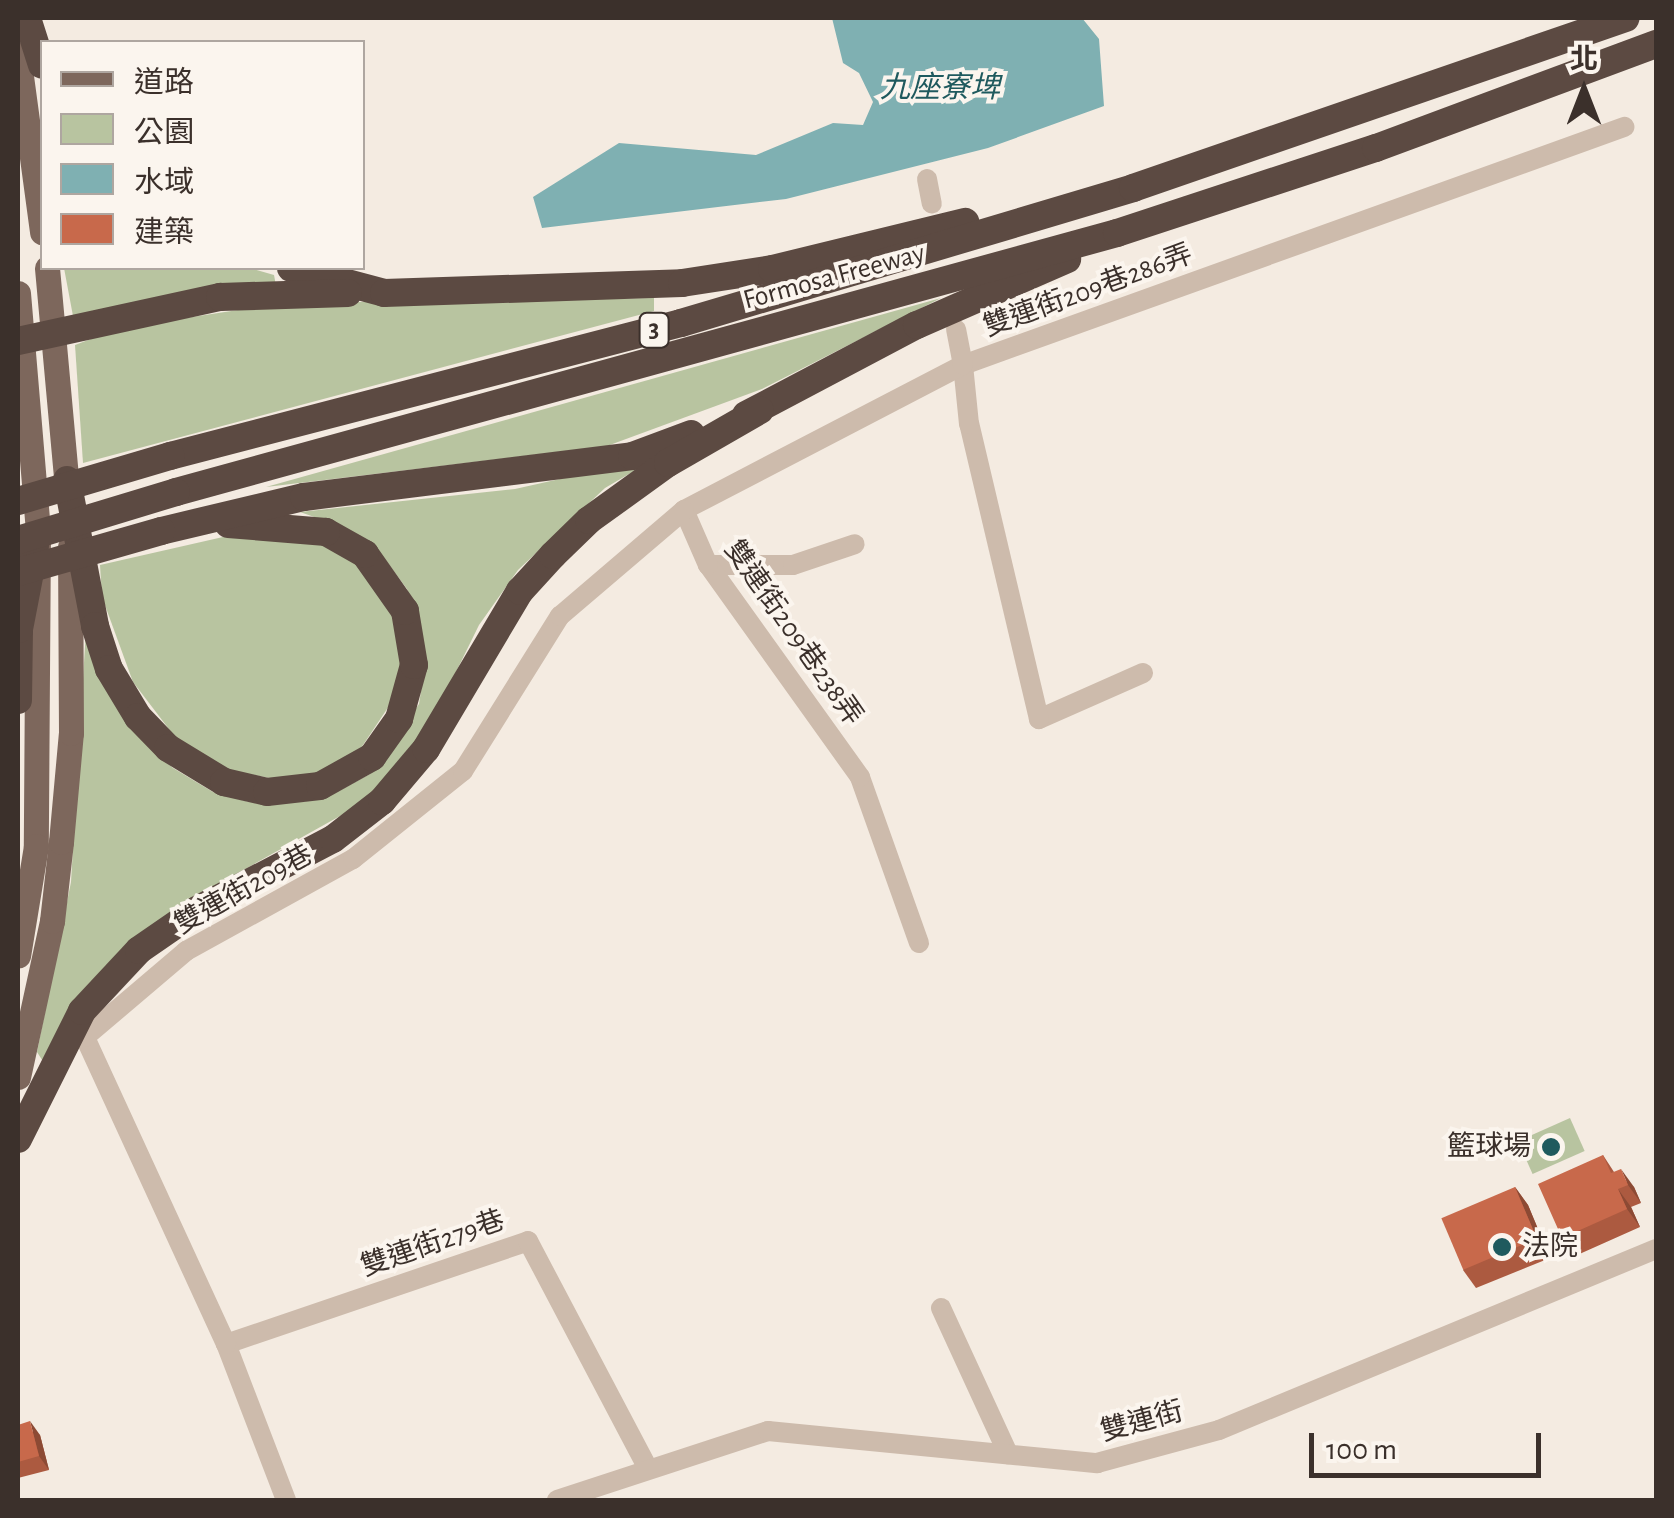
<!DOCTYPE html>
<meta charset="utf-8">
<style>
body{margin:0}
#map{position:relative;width:1674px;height:1518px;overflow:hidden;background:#f4ebe1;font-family:"Alegreya Sans","Noto Sans TC",sans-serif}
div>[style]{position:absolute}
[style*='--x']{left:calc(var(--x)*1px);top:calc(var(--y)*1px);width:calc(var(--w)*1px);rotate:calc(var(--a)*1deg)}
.green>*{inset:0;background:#b8c4a0;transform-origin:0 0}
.water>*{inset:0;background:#7fb0b2}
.minor>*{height:20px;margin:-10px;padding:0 10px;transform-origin:10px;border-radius:10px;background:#cdbbac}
.major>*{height:25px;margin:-12.5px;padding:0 12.5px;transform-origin:12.5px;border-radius:12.5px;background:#7d675c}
.highway>*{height:28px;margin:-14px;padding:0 14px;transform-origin:14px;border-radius:14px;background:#5c4a42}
.highway-bridge>*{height:28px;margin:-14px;padding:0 14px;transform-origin:14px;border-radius:14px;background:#5c4a42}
.wall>*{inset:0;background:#ac5a40}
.shaded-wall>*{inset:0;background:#8c4a34}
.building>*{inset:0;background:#c8694b;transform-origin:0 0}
.dots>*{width:28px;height:28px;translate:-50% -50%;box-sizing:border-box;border:5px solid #fbf5ee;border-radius:50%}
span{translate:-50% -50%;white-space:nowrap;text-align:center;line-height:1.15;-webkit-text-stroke:8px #fbf5ee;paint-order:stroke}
.shield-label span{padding:2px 8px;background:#fbf5ee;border:2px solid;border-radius:8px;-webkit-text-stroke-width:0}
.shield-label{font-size:25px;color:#3b302b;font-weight:700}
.street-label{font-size:28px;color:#3b302b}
.poi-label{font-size:28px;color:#3b302b}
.right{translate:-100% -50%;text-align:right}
.left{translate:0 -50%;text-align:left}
.water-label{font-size:30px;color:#1f5a5e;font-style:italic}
.frame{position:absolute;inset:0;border:20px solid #3b302b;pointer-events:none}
.legend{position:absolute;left:40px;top:40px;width:325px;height:230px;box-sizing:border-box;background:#fbf5ee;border:2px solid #aea6a0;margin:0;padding:12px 18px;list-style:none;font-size:30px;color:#3b302b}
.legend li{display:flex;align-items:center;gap:20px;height:50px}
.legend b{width:50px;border:2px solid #aea6a0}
.north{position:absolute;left:1534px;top:40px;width:100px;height:100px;-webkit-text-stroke:8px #fbf5ee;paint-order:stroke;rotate:0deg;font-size:28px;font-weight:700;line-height:40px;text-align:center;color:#3b302b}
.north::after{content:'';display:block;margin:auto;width:35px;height:45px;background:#3b302b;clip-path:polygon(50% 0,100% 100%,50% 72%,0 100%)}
.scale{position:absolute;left:1309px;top:1433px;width:232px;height:45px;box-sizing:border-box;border:5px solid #3b302b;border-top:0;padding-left:12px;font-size:30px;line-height:35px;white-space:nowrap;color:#3b302b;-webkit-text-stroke:8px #fbf5ee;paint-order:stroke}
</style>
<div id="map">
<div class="green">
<div style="clip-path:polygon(64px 268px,250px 268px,274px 275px,276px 286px,73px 316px)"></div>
<div style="clip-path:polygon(654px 298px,654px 311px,83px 463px,75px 345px,120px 328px,284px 303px)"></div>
<div style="clip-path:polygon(941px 298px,762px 389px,607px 446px,266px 487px)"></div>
<div style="clip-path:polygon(658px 457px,605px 488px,518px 570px,479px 625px,429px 727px,374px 797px,220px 883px,44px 1063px,37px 1052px,71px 882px,86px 629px,147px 745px,173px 768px,213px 792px,249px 802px,303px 802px,337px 792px,370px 774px,419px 704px,425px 665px,421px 626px,407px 589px,387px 562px,343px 527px,300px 512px,515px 489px)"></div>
<div style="clip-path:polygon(275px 533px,322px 543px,354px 559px,396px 617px,402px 657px,397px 694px,357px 754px,326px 773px,286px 781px,227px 770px,175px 737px,133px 682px,102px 597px,100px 565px,223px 537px)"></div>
<div style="left:1570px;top:1118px;width:36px;height:57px;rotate:66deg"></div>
</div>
<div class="water">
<div style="clip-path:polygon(832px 18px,1082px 18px,1099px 39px,1104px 106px,988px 148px,786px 199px,542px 228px,533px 197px,619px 143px,756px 155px,833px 123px,863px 125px,873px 102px,859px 73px,843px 63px)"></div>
</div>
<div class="minor">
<div style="--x:927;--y:179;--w:25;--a:79"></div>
<div style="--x:708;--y:565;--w:85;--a:0"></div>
<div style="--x:793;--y:565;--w:65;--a:-18.7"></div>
<div style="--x:1143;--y:673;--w:114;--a:156.1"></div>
<div style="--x:1039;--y:719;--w:303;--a:-103.3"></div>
<div style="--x:969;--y:424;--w:59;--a:-95.8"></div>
<div style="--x:963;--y:365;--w:703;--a:-19.8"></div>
<div style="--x:919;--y:943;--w:176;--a:-109.6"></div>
<div style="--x:860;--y:777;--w:261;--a:-125.6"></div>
<div style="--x:708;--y:565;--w:60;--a:-113.6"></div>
<div style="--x:684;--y:510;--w:314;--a:-27.5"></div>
<div style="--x:963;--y:365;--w:36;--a:-101"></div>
<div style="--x:941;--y:1308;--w:161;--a:65.3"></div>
<div style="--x:226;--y:1344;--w:319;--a:-18.8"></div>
<div style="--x:528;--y:1241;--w:258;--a:62.2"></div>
<div style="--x:286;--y:1500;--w:167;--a:-111"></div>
<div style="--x:226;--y:1344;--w:338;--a:-114.7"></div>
<div style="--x:85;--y:1037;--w:133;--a:-40.4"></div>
<div style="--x:186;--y:951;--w:191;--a:-28.9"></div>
<div style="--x:353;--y:859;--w:141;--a:-38.7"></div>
<div style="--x:463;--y:771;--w:183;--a:-58"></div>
<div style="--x:560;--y:616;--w:163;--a:-40.5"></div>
<div style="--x:557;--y:1500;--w:222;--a:-18.1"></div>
<div style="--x:768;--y:1431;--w:331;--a:5.6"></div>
<div style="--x:1097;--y:1463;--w:126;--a:-15.1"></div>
<div style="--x:1219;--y:1430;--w:473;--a:-22.5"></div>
</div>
<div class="major">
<div style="--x:18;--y:54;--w:180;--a:82.3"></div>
<div style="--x:47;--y:268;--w:230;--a:84.8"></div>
<div style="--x:18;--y:293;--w:238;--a:85.2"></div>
<div style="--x:38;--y:530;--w:316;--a:90.4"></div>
<div style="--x:36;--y:846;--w:111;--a:99.3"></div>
<div style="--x:18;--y:1077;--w:160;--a:-77.7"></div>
<div style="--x:52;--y:921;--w:80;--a:-83.5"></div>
<div style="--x:61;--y:842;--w:109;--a:-84.8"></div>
<div style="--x:71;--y:733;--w:186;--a:-90.3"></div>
</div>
<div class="highway">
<div style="--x:27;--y:18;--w:49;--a:72.3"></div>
<div style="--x:291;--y:268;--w:96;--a:15"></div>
<div style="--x:384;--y:293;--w:298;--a:-1.9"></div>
<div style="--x:682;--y:283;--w:91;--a:-8.8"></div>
<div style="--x:772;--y:269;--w:199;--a:-13.7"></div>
<div style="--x:18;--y:341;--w:207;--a:-12.3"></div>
<div style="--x:220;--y:297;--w:128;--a:-1.8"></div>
<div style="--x:746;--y:415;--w:193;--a:-27.8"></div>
<div style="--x:917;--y:325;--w:164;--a:-23.7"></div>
<div style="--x:170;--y:456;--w:528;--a:-14.59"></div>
<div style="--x:681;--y:323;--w:472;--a:-16.6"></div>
<div style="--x:1133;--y:188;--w:521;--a:-19.03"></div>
<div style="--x:67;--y:480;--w:149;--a:79.1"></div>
<div style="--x:95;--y:626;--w:45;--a:72"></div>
<div style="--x:109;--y:669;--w:56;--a:58.9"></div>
<div style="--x:138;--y:717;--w:43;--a:45.9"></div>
<div style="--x:168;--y:748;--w:66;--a:31.3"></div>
<div style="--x:224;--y:782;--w:44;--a:13.1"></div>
<div style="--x:267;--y:792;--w:53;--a:-6.5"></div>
<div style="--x:320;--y:786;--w:60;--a:-29.1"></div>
<div style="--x:372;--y:757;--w:47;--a:-54.6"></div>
<div style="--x:399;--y:719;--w:56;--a:-74.5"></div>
<div style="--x:414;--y:665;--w:55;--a:-99.5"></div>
<div style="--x:405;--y:611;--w:70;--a:-125.1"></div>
<div style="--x:365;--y:554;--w:45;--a:-150.6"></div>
<div style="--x:326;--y:532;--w:98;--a:-175.3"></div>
<div style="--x:176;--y:492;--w:976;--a:-15.39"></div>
<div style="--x:1117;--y:233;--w:273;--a:-18.2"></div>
<div style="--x:1376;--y:148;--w:299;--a:-20.4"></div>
<div style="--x:161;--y:531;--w:147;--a:-13.4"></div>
<div style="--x:304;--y:497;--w:331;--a:-7.1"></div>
<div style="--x:632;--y:456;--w:63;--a:-20.4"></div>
<div style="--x:18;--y:700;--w:71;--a:-89.2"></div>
<div style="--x:19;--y:629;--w:85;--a:-79.1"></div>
<div style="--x:18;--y:1139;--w:143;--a:-63.4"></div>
<div style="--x:82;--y:1011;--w:83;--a:-46.9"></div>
<div style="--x:139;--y:950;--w:70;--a:-34.6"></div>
<div style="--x:197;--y:910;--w:153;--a:-27.6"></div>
<div style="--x:333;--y:839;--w:62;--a:-37.8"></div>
<div style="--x:382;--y:801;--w:68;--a:-49.8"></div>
<div style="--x:426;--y:749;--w:184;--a:-59.3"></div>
<div style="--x:520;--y:591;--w:49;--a:-47.5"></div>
<div style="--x:553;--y:555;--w:50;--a:-44.2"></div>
<div style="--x:589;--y:520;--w:97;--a:-35.8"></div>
<div style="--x:668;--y:463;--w:106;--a:-29.9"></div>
</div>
<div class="highway-bridge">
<div style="--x:18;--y:501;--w:159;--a:-16.5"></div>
<div style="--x:18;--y:540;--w:165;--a:-16.9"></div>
<div style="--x:18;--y:572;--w:149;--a:-16"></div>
</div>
<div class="wall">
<div style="clip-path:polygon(1603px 1155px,1614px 1172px,1634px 1187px,1641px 1203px,1631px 1207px,1640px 1227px,1575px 1256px,1562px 1238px)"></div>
<div style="clip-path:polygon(1515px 1187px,1528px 1205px,1550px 1258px,1476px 1288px,1463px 1270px)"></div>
<div style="clip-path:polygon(18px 1425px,40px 1435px,49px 1470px,18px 1478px)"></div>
</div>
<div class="shaded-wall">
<div style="clip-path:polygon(1621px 1169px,1634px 1187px,1641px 1203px,1628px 1185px)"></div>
<div style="clip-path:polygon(1515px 1187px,1528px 1205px,1550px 1258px,1537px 1239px)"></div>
<div style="clip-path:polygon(1618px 1189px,1631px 1207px,1640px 1227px,1627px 1209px)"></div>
<div style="clip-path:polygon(30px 1421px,40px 1435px,49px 1470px,39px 1456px)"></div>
</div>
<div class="building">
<div style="clip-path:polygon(1603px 1155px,1611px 1173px,1621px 1169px,1628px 1185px,1618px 1189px,1627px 1209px,1562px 1238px,1538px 1184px)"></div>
<div style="left:1515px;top:1187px;width:56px;height:80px;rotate:67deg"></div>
<div style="clip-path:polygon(30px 1421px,39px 1456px,18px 1462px,18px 1425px)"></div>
</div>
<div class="dots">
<div style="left:1551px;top:1147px;background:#1f5a5e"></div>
<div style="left:1502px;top:1247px;background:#1f5a5e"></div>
</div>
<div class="shield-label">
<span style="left:654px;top:330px">3</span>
</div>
<div class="street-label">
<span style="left:834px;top:277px;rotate:-15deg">Formosa Freeway</span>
<span style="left:1088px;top:291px;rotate:-20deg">雙連街209巷286弄</span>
<span style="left:793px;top:633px;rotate:55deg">雙連街209巷238弄</span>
<span style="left:244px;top:890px;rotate:-29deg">雙連街209巷</span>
<span style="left:433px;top:1244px;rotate:-19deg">雙連街279巷</span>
<span style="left:1142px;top:1422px;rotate:-15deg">雙連街</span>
</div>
<div class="poi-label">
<span class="right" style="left:1531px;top:1147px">籃球場</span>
<span class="left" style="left:1522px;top:1247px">法院</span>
</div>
<div class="water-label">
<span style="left:940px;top:88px">九座寮埤</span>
</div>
<div class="frame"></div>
<ul class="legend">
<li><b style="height:12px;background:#7d675c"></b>道路</li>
<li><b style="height:28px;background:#b8c4a0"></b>公園</li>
<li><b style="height:28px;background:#7fb0b2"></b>水域</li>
<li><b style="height:28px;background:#c8694b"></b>建築</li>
</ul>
<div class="north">北</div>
<div class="scale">100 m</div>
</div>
